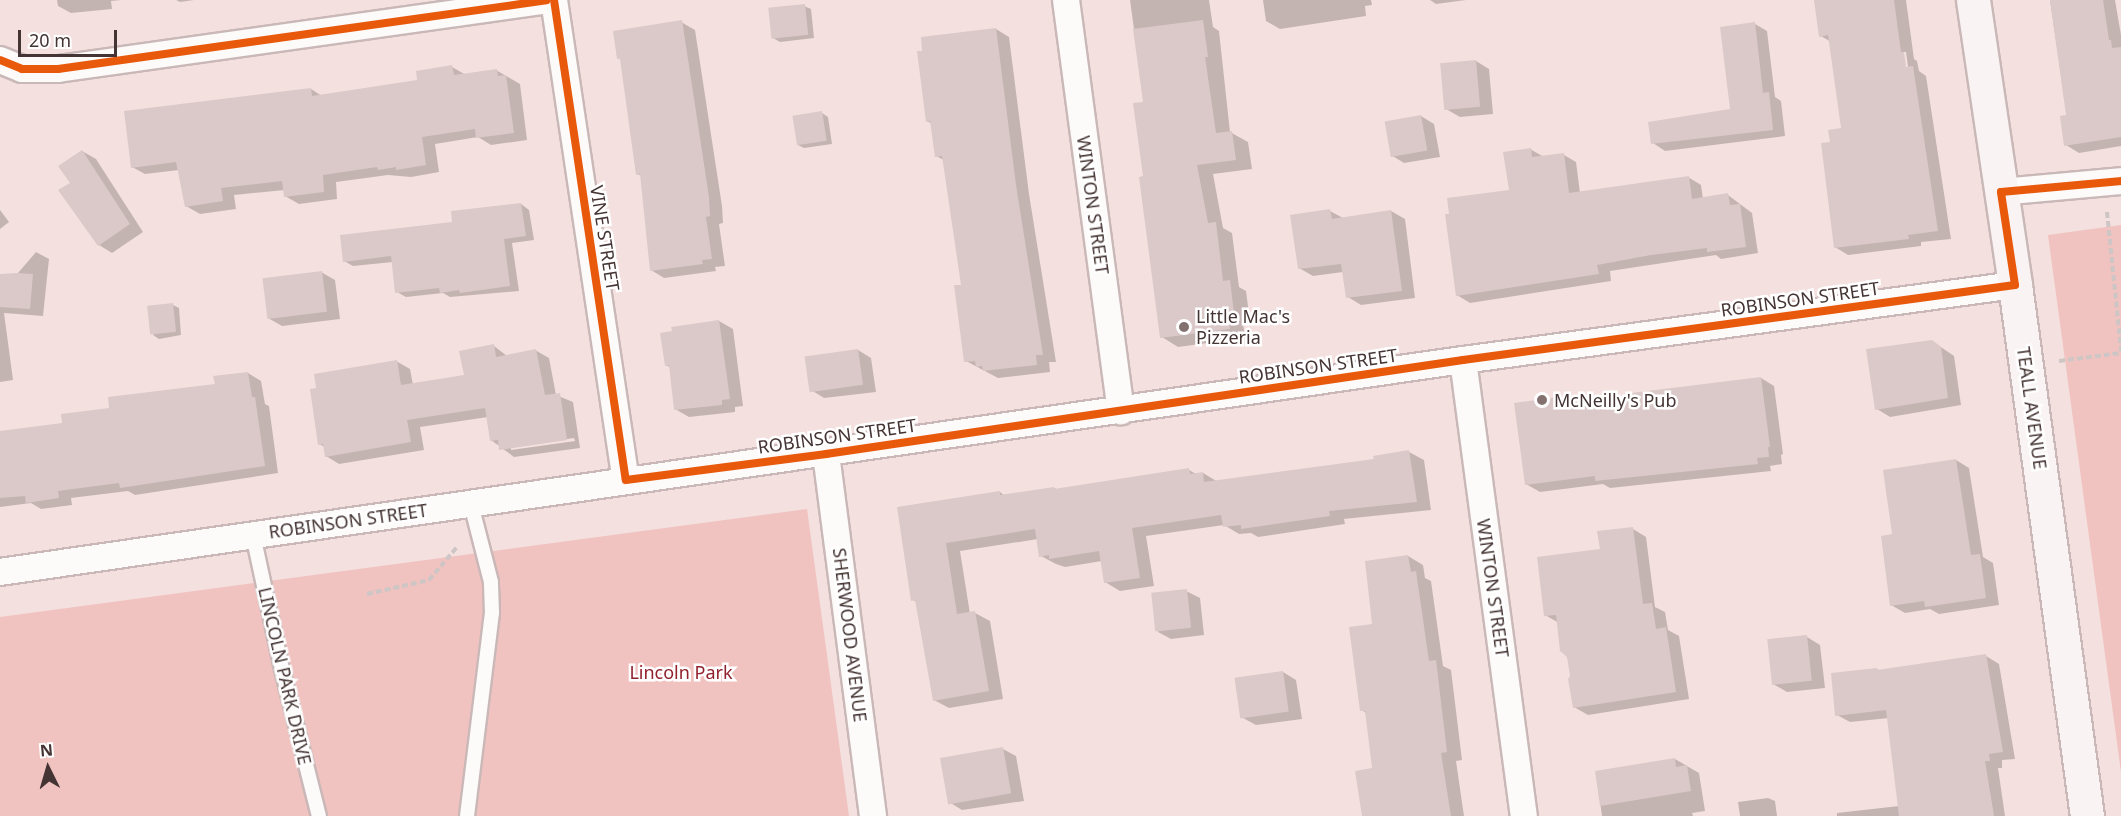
<!DOCTYPE html>
<style>
body{margin:0}
#map{position:relative;width:2121px;height:816px;overflow:hidden;background:#f4e1df;font-family:"Noto Sans",sans-serif}
div>[style]{position:absolute}
[style*='--x']{left:calc(var(--x)*1px);top:calc(var(--y)*1px);width:calc(var(--w)*1px);rotate:calc(var(--a)*1deg)}
.green>*{inset:0;background:#f0c2c0}
.shadow>*{inset:0;background:#0003}
.building>*{inset:0;background:#dac9c8;transform-origin:0 0}
.path>*{height:4px;margin-top:-2px;transform-origin:0;background:repeating-linear-gradient(90deg,#cec5c5 0 6px,transparent 0 9px)}
.roads{filter:drop-shadow(2px 0 #c9b8b7) drop-shadow(-2px 0 #c9b8b7) drop-shadow(0 2px #c9b8b7) drop-shadow(0 -2px #c9b8b7)}
.lane>*{height:14px;margin:-7px;padding:0 7px;transform-origin:7px;border-radius:7px;background:#fdfafa}
.street>*{height:26px;margin:-13px;padding:0 13px;transform-origin:13px;border-radius:13px;background:#fdfafa}
.secondary>*{height:33px;margin:-16.5px;padding:0 16.5px;transform-origin:16.5px;border-radius:16.5px;background:#f9f3f3}
.cycleway>*{height:8px;margin:-4px;padding:0 4px;transform-origin:4px;border-radius:4px;background:#e8590c}
.dots>*{width:16px;height:16px;translate:-50% -50%;box-sizing:border-box;border:3px solid #fff;border-radius:50%}
span{translate:-50% -50%;white-space:nowrap;text-align:center;line-height:1.15;-webkit-text-stroke:5px #fff;paint-order:stroke}
.street-label{font-size:18px;color:#443433}
.poi-label{font-size:18px;color:#443433}
.left{translate:0 -50%;text-align:left}
.park-label{font-size:18px;color:#91212d}
.north{position:absolute;left:18px;top:738px;width:60px;height:60px;-webkit-text-stroke:4px #fff;paint-order:stroke;rotate:355deg;font-size:16px;font-weight:700;line-height:24px;text-align:center;color:#443433}
.north::after{content:'';display:block;margin:auto;width:21px;height:27px;background:#443433;clip-path:polygon(50% 0,100% 100%,50% 72%,0 100%)}
.scale{position:absolute;left:18px;top:30px;width:99px;height:27px;box-sizing:border-box;border:3px solid #443433;border-top:0;padding-left:8px;font-size:18px;line-height:21px;white-space:nowrap;color:#443433;-webkit-text-stroke:4px #fff;paint-order:stroke}
</style>
<div id="map">
<div class="green">
<div style="clip-path:polygon(2121px 225px,2121px 772px,2048px 235px)"></div>
<div style="clip-path:polygon(807px 509px,849px 816px,0 816px,0 617px)"></div>
</div>
<div class="shadow">
<div style="clip-path:polygon(57px 0,121px 0,111px 1px,112px 9px,71px 13px,58px 6px)"></div>
<div style="clip-path:polygon(176px 0,194px 0,180px 2px)"></div>
<div style="clip-path:polygon(1130px 0,1209px 0,1213px 27px,1219px 31px,1230px 132px,1248px 142px,1252px 169px,1213px 174px,1223px 228px,1232px 233px,1239px 287px,1246px 291px,1250px 322px,1243px 323px,1245px 338px,1178px 347px,1162px 337px,1145px 178px,1144px 103px)"></div>
<div style="clip-path:polygon(1263px 0,1371px 0,1372px 5px,1365px 6px,1366px 16px,1280px 29px,1266px 21px)"></div>
<div style="clip-path:polygon(1430px 0,1466px 0,1436px 4px)"></div>
<div style="clip-path:polygon(evenodd,1816px 0,1906px 0,1914px 59px,1917px 61px,1919px 71px,1926px 76px,1951px 239px,1921px 242px,1921px 246px,1848px 255px,1835px 247px,1831px 143px,1842px 129px,1831px 42px,1821px 36px,1816px 0,1903px 52px,1906px 52px,1909px 74px,1906px 74px,1903px 52px)"></div>
<div style="clip-path:polygon(2050px 0,2115px 0,2121px 35px,2121px 146px,2079px 153px,2066px 145px,2067px 116px)"></div>
<div style="clip-path:polygon(804px 6px,811px 9px,814px 38px,780px 42px,773px 38px)"></div>
<div style="clip-path:polygon(681px 22px,695px 30px,722px 206px,723px 223px,719px 224px,725px 266px,715px 267px,716px 271px,664px 278px,651px 270px,642px 176px,637px 174px,622px 60px)"></div>
<div style="clip-path:polygon(1755px 24px,1767px 31px,1775px 97px,1781px 101px,1785px 136px,1665px 151px,1653px 143px,1732px 111px)"></div>
<div style="clip-path:polygon(996px 29px,1009px 37px,1029px 194px,1056px 362px,1049px 362px,1050px 372px,998px 378px,966px 361px,963px 286px,944px 160px,936px 156px,932px 124px,927px 121px)"></div>
<div style="clip-path:polygon(1476px 61px,1489px 69px,1493px 114px,1460px 117px,1446px 109px)"></div>
<div style="clip-path:polygon(452px 67px,466px 75px,496px 70px,520px 84px,527px 140px,491px 145px,478px 137px,435px 144px,439px 172px,411px 177px,388px 175px,336px 182px,337px 199px,299px 204px,285px 196px,285px 190px,234px 195px,236px 209px,200px 214px,186px 206px,179px 170px,145px 174px,132px 167px,311px 89px,322px 96px,419px 81px)"></div>
<div style="clip-path:polygon(822px 113px,828px 117px,832px 144px,804px 148px,798px 145px)"></div>
<div style="clip-path:polygon(1421px 116px,1434px 124px,1440px 157px,1404px 163px,1391px 155px)"></div>
<div style="clip-path:polygon(1530px 149px,1544px 157px,1564px 155px,1576px 162px,1580px 193px,1688px 177px,1701px 185px,1703px 199px,1728px 195px,1752px 213px,1758px 253px,1721px 259px,1716px 255px,1610px 271px,1611px 281px,1470px 303px,1457px 295px)"></div>
<div style="clip-path:polygon(82px 151px,96px 159px,143px 232px,112px 253px,99px 245px)"></div>
<div style="clip-path:polygon(521px 204px,529px 210px,534px 240px,512px 243px,519px 291px,450px 297px,443px 293px,406px 297px,397px 292px,393px 262px,353px 266px,344px 261px,454px 224px)"></div>
<div style="clip-path:polygon(0 210px,9px 222px,0 229px)"></div>
<div style="clip-path:polygon(1330px 211px,1343px 218px,1391px 211px,1405px 219px,1415px 298px,1361px 305px,1348px 297px,1343px 272px,1313px 276px,1299px 268px)"></div>
<div style="clip-path:polygon(36px 252px,49px 259px,43px 316px,4px 313px,13px 380px,0 382px,0 278px,12px 280px)"></div>
<div style="clip-path:polygon(321px 272px,335px 280px,340px 319px,282px 326px,268px 318px)"></div>
<div style="clip-path:polygon(173px 305px,179px 308px,181px 335px,159px 339px,153px 335px)"></div>
<div style="clip-path:polygon(719px 321px,733px 329px,743px 406px,735px 407px,735px 412px,689px 417px,675px 409px,671px 368px,666px 365px)"></div>
<div style="clip-path:polygon(1932px 341px,1954px 356px,1961px 405px,1890px 417px,1877px 409px)"></div>
<div style="clip-path:polygon(evenodd,494px 346px,507px 356px,535px 350px,549px 358px,556px 395px,573px 402px,580px 448px,514px 457px,491px 440px,488px 417px,420px 427px,424px 450px,339px 464px,326px 456px,325px 447px,319px 444px,396px 361px,410px 369px,413px 385px,466px 377px,494px 346px,574px 438px,575px 441px,511px 450px,511px 447px,574px 438px)"></div>
<div style="clip-path:polygon(858px 350px,871px 358px,876px 392px,824px 398px,811px 390px)"></div>
<div style="clip-path:polygon(248px 373px,261px 381px,265px 404px,269px 406px,278px 473px,135px 495px,128px 491px,71px 498px,72px 505px,41px 509px,31px 503px,0 507px,0 433px,64px 425px,111px 409px,216px 386px)"></div>
<div style="clip-path:polygon(1761px 378px,1774px 386px,1783px 454px,1781px 455px,1782px 464px,1770px 466px,1771px 471px,1610px 488px,1603px 484px,1540px 492px,1526px 484px,1565px 398px,1579px 408px)"></div>
<div style="clip-path:polygon(1409px 452px,1424px 460px,1431px 510px,1344px 519px,1345px 524px,1258px 537px,1251px 533px,1239px 534px,1224px 525px,1146px 536px,1154px 586px,1120px 591px,1105px 582px,1102px 561px,1065px 567px,1056px 564px,1041px 556px,1038px 539px,960px 551px,970px 614px,975px 613px,990px 621px,1003px 699px,949px 708px,934px 700px,917px 602px,913px 600px,898px 508px,1000px 492px,1005px 496px,1054px 488px,1058px 490px,1189px 470px,1196px 474px,1203px 473px,1218px 482px,1376px 460px)"></div>
<div style="clip-path:polygon(1956px 460px,1969px 468px,1983px 557px,1993px 563px,1999px 605px,1939px 614px,1930px 609px,1905px 613px,1891px 605px,1894px 535px)"></div>
<div style="clip-path:polygon(1633px 529px,1646px 537px,1655px 607px,1665px 612px,1668px 630px,1679px 636px,1689px 699px,1588px 715px,1574px 707px,1572px 676px,1559px 623px,1545px 615px)"></div>
<div style="clip-path:polygon(1408px 556px,1423px 565px,1425px 578px,1431px 581px,1443px 666px,1451px 670px,1462px 760px,1456px 761px,1464px 816px,1363px 816px,1374px 769px,1367px 714px,1362px 710px,1374px 625px)"></div>
<div style="clip-path:polygon(1186px 591px,1200px 598px,1204px 635px,1171px 639px,1158px 632px)"></div>
<div style="clip-path:polygon(1807px 637px,1820px 645px,1825px 688px,1787px 692px,1773px 684px)"></div>
<div style="clip-path:polygon(1986px 656px,1999px 664px,2015px 759px,2002px 760px,2002px 768px,1998px 768px,2005px 816px,1837px 816px,1837px 813px,1899px 806px,1889px 718px,1850px 722px,1837px 715px,1877px 669px,1880px 671px)"></div>
<div style="clip-path:polygon(1283px 672px,1296px 680px,1302px 719px,1256px 725px,1243px 718px)"></div>
<div style="clip-path:polygon(1003px 749px,1016px 756px,1024px 801px,962px 810px,949px 802px)"></div>
<div style="clip-path:polygon(1675px 759px,1699px 773px,1705px 811px,1692px 813px,1693px 816px,1602px 816px,1596px 772px)"></div>
<div style="clip-path:polygon(1768px 798px,1775px 801px,1777px 816px,1740px 816px,1738px 802px)"></div>
</div>
<div class="building">
<div style="clip-path:polygon(1814px 0,1894px 0,1901px 52px,1904px 52px,1906px 67px,1913px 66px,1938px 231px,1908px 235px,1909px 239px,1834px 248px,1821px 143px,1830px 142px,1828px 130px,1841px 128px,1828px 35px,1819px 37px)"></div>
<div style="clip-path:polygon(2050px 0,2103px 0,2109px 40px,2111px 40px,2112px 48px,2121px 47px,2121px 137px,2064px 146px,2060px 116px,2066px 115px)"></div>
<div style="left:805px;top:4px;width:31px;height:37px;rotate:84deg"></div>
<div style="clip-path:polygon(682px 20px,709px 197px,710px 216px,706px 217px,712px 259px,702px 260px,703px 264px,650px 271px,640px 174px,636px 175px,620px 59px,617px 59px,613px 31px)"></div>
<div style="clip-path:polygon(1203px 20px,1208px 57px,1205px 57px,1216px 133px,1232px 131px,1236px 160px,1197px 165px,1208px 223px,1216px 222px,1223px 281px,1230px 280px,1234px 313px,1228px 315px,1230px 329px,1160px 338px,1139px 177px,1143px 176px,1133px 103px,1143px 102px,1133px 29px)"></div>
<div style="clip-path:polygon(1755px 22px,1763px 93px,1769px 92px,1773px 130px,1651px 144px,1648px 122px,1730px 109px,1720px 27px)"></div>
<div style="clip-path:polygon(996px 28px,1016px 185px,1043px 355px,1036px 355px,1037px 365px,983px 371px,982px 366px,976px 367px,975px 361px,964px 362px,954px 285px,961px 285px,942px 156px,935px 157px,930px 121px,926px 122px,917px 51px,922px 51px,921px 37px)"></div>
<div style="left:1476px;top:60px;width:47px;height:36px;rotate:85deg"></div>
<div style="clip-path:polygon(452px 65px,454px 75px,497px 69px,498px 76px,506px 75px,514px 133px,476px 138px,475px 129px,422px 137px,426px 165px,396px 170px,396px 167px,378px 170px,377px 167px,323px 175px,324px 192px,284px 197px,282px 181px,221px 188px,223px 201px,185px 207px,176px 162px,131px 168px,124px 111px,311px 88px,312px 96px,417px 80px,416px 71px)"></div>
<div style="left:822px;top:111px;width:30px;height:30px;rotate:81deg"></div>
<div style="left:1421px;top:115px;width:36px;height:37px;rotate:80deg"></div>
<div style="clip-path:polygon(1531px 148px,1532px 157px,1564px 153px,1569px 193px,1689px 176px,1692px 199px,1728px 193px,1730px 205px,1740px 204px,1746px 247px,1707px 252px,1707px 248px,1651px 255px,1597px 265px,1599px 274px,1456px 296px,1445px 214px,1449px 214px,1447px 198px,1509px 190px,1503px 152px)"></div>
<div style="clip-path:polygon(82px 150px,130px 224px,98px 246px,58px 190px,70px 183px,58px 166px)"></div>
<div style="clip-path:polygon(521px 203px,526px 236px,504px 239px,510px 286px,460px 293px,459px 290px,440px 293px,439px 288px,395px 293px,391px 256px,343px 262px,340px 235px,452px 222px,451px 211px)"></div>
<div style="clip-path:polygon(1330px 209px,1332px 219px,1391px 210px,1402px 291px,1346px 298px,1341px 264px,1298px 269px,1290px 215px)"></div>
<div style="left:322px;top:271px;width:41px;height:60px;rotate:83deg"></div>
<div style="clip-path:polygon(16px 273px,33px 274px,30px 309px,0 307px,0 274px)"></div>
<div style="left:173px;top:303px;width:29px;height:26px;rotate:84deg"></div>
<div style="clip-path:polygon(719px 320px,730px 399px,722px 400px,722px 405px,674px 410px,669px 365px,665px 366px,660px 333px,672px 331px,671px 327px)"></div>
<div style="clip-path:polygon(1932px 340px,1941px 347px,1948px 398px,1875px 410px,1866px 349px)"></div>
<div style="clip-path:polygon(494px 344px,496px 357px,536px 349px,545px 395px,560px 393px,567px 440px,499px 450px,498px 440px,490px 441px,485px 408px,407px 420px,411px 442px,325px 457px,323px 444px,318px 445px,310px 389px,316px 388px,314px 374px,397px 360px,401px 385px,464px 375px,459px 351px)"></div>
<div style="left:858px;top:349px;width:36px;height:54px;rotate:82deg"></div>
<div style="clip-path:polygon(248px 372px,252px 397px,255px 397px,265px 466px,120px 488px,119px 483px,58px 491px,59px 498px,26px 503px,25px 496px,0 498px,0 431px,62px 423px,61px 414px,109px 408px,108px 397px,215px 384px,213px 376px)"></div>
<div style="clip-path:polygon(1761px 377px,1770px 447px,1768px 447px,1769px 457px,1757px 458px,1758px 464px,1595px 481px,1595px 476px,1525px 485px,1514px 403px,1565px 396px,1567px 408px,1632px 399px,1631px 393px)"></div>
<div style="clip-path:polygon(1409px 450px,1417px 502px,1329px 511px,1330px 516px,1241px 529px,1241px 525px,1223px 527px,1221px 515px,1132px 528px,1140px 578px,1104px 583px,1099px 551px,1049px 559px,1049px 555px,1039px 557px,1035px 529px,946px 543px,957px 614px,975px 611px,989px 691px,933px 701px,915px 600px,911px 601px,897px 507px,1000px 491px,1000px 495px,1054px 487px,1054px 489px,1189px 468px,1190px 474px,1203px 472px,1204px 482px,1374px 459px,1373px 456px)"></div>
<div style="clip-path:polygon(1956px 459px,1971px 555px,1980px 554px,1986px 598px,1925px 607px,1924px 601px,1890px 606px,1881px 536px,1892px 534px,1883px 470px)"></div>
<div style="clip-path:polygon(1633px 527px,1643px 604px,1652px 603px,1656px 629px,1666px 627px,1676px 692px,1573px 708px,1568px 679px,1570px 676px,1567px 657px,1560px 651px,1556px 615px,1544px 616px,1537px 557px,1600px 549px,1597px 531px)"></div>
<div style="clip-path:polygon(1408px 555px,1411px 572px,1416px 571px,1429px 661px,1436px 660px,1447px 752px,1441px 753px,1451px 816px,1362px 816px,1355px 771px,1372px 768px,1365px 711px,1360px 711px,1349px 627px,1372px 624px,1365px 561px)"></div>
<div style="left:1187px;top:589px;width:39px;height:36px;rotate:84deg"></div>
<div style="left:1807px;top:635px;width:46px;height:40px;rotate:84deg"></div>
<div style="clip-path:polygon(1986px 654px,2003px 752px,1989px 754px,1990px 761px,1985px 761px,1994px 816px,1899px 816px,1886px 710px,1835px 716px,1831px 673px,1877px 668px,1877px 670px)"></div>
<div style="left:1283px;top:671px;width:41px;height:49px;rotate:82deg"></div>
<div style="left:1003px;top:747px;width:47px;height:64px;rotate:80deg"></div>
<div style="clip-path:polygon(1675px 758px,1676px 767px,1687px 765px,1691px 791px,1600px 806px,1595px 771px)"></div>
</div>
<div class="path">
<div style="--x:2107;--y:212;--w:140;--a:84.2"></div>
<div style="--x:2059;--y:361;--w:63;--a:-7.4"></div>
<div style="--x:367;--y:594;--w:64;--a:-12.7"></div>
<div style="--x:429;--y:580;--w:43;--a:-49.7"></div>
</div>
<div class="roads">
<div class="lane">
<div style="--x:253;--y:535;--w:137;--a:77.8"></div>
<div style="--x:282;--y:669;--w:152;--a:75.9"></div>
<div style="--x:467;--y:816;--w:205;--a:-83"></div>
<div style="--x:492;--y:613;--w:31;--a:-92"></div>
<div style="--x:491;--y:582;--w:81;--a:-104.4"></div>
</div>
<div class="street">
<div style="--x:554;--y:0;--w:485;--a:81.5"></div>
<div style="--x:1066;--y:0;--w:415;--a:82.4"></div>
<div style="--x:0;--y:60;--w:24;--a:22"></div>
<div style="--x:22;--y:69;--w:36;--a:0"></div>
<div style="--x:58;--y:69;--w:493;--a:-8"></div>
<div style="--x:2001;--y:192;--w:121;--a:-5.2"></div>
<div style="--x:1463;--y:360;--w:460;--a:82.4"></div>
<div style="--x:826;--y:454;--w:365;--a:82.6"></div>
<div style="--x:0;--y:572;--w:1478;--a:-8.25"></div>
<div style="--x:1463;--y:360;--w:557;--a:-7.74"></div>
</div>
<div class="secondary">
<div style="--x:1973;--y:0;--w:288;--a:81.6"></div>
<div style="--x:2015;--y:285;--w:536;--a:82.28"></div>
</div>
</div>
<div class="cycleway">
<div style="--x:554;--y:0;--w:485;--a:81.5"></div>
<div style="--x:626;--y:480;--w:202;--a:-7.4"></div>
<div style="--x:826;--y:454;--w:644;--a:-8.39"></div>
<div style="--x:1463;--y:360;--w:557;--a:-7.74"></div>
<div style="--x:2015;--y:285;--w:94;--a:-98.6"></div>
<div style="--x:2001;--y:192;--w:121;--a:-5.2"></div>
<div style="--x:0;--y:60;--w:24;--a:22"></div>
<div style="--x:22;--y:69;--w:36;--a:0"></div>
<div style="--x:58;--y:69;--w:493;--a:-8"></div>
</div>
<div class="dots">
<div style="left:1184px;top:327px;background:#82716f"></div>
<div style="left:1542px;top:400px;background:#82716f"></div>
</div>
<div class="street-label">
<span style="left:1093px;top:205px;rotate:82deg">WINTON STREET</span>
<span style="left:605px;top:238px;rotate:81deg">VINE STREET</span>
<span style="left:1800px;top:299px;rotate:-8deg">ROBINSON STREET</span>
<span style="left:1318px;top:366px;rotate:-8deg">ROBINSON STREET</span>
<span style="left:2032px;top:408px;rotate:82deg">TEALL AVENUE</span>
<span style="left:837px;top:436px;rotate:-8deg">ROBINSON STREET</span>
<span style="left:348px;top:521px;rotate:-8deg">ROBINSON STREET</span>
<span style="left:1493px;top:588px;rotate:82deg">WINTON STREET</span>
<span style="left:850px;top:635px;rotate:83deg">SHERWOOD AVENUE</span>
<span style="left:285px;top:676px;rotate:77deg">LINCOLN PARK DRIVE</span>
</div>
<div class="poi-label">
<span class="left" style="left:1196px;top:327px">Little Mac's<br>Pizzeria</span>
<span class="left" style="left:1554px;top:400px">McNeilly's Pub</span>
</div>
<div class="park-label">
<span style="left:681px;top:672px">Lincoln Park</span>
</div>
<div class="north">N</div>
<div class="scale">20 m</div>
</div>
